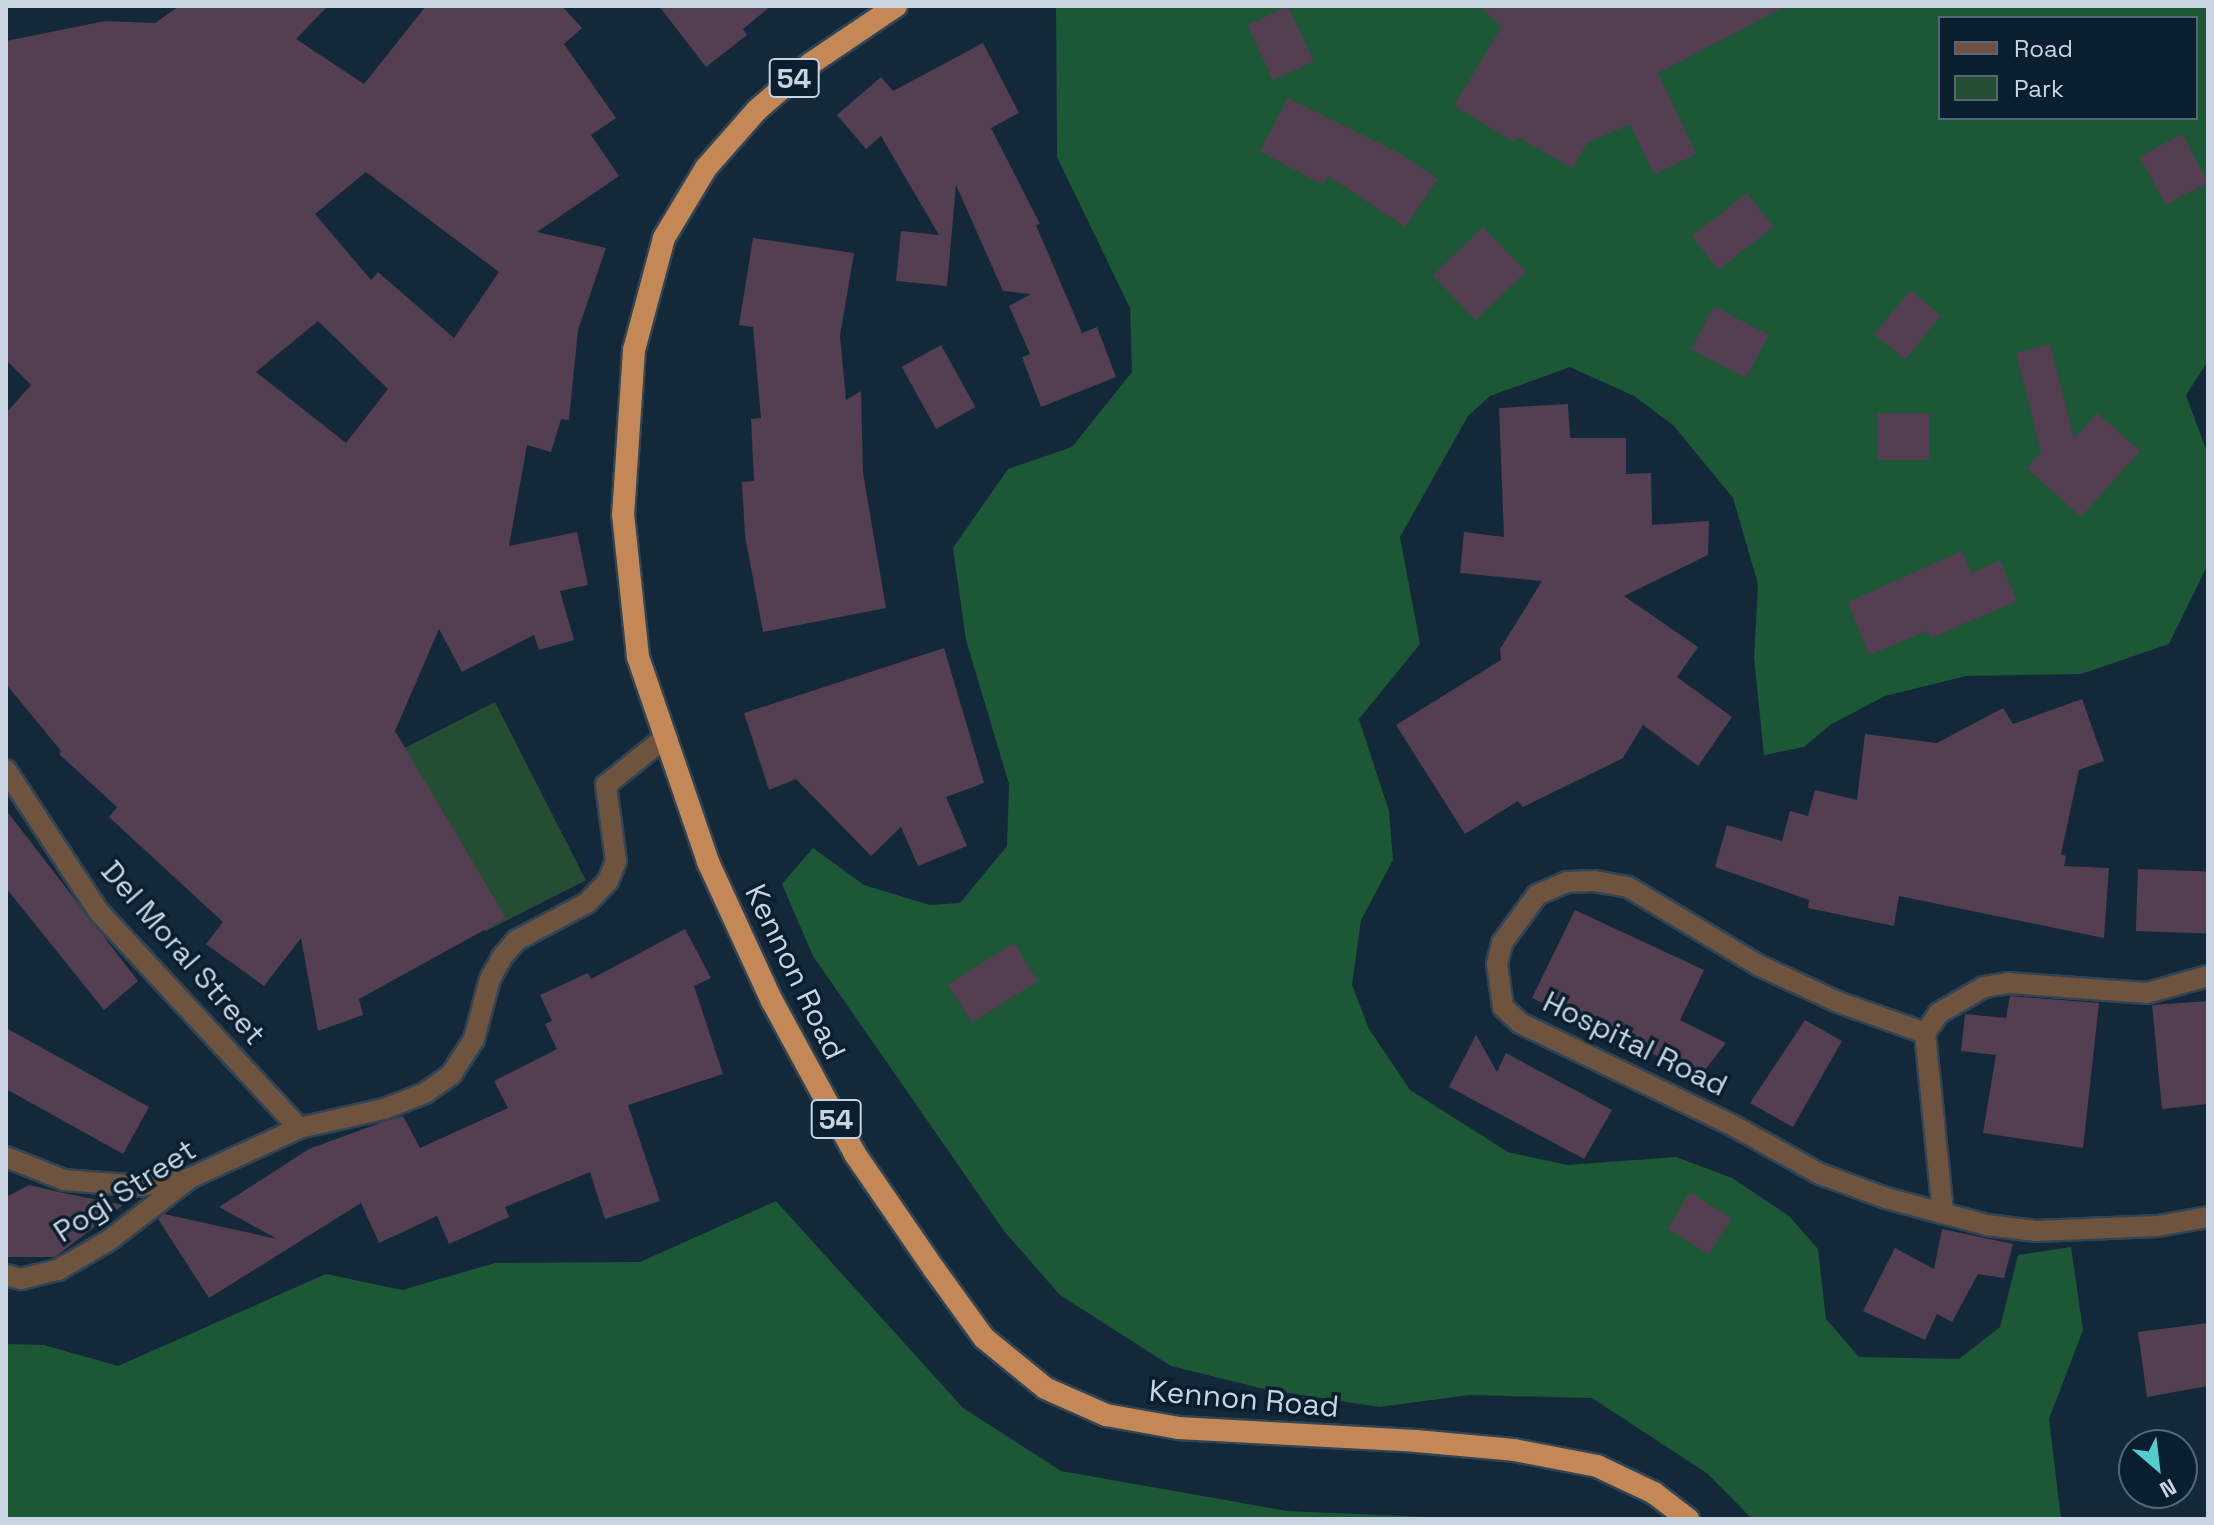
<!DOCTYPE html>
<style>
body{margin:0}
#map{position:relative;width:2214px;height:1525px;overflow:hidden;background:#132839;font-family:"Space Grotesk",sans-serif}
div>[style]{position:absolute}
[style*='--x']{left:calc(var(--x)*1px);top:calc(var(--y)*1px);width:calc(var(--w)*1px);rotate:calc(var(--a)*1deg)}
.green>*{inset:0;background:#234e33;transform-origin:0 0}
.forest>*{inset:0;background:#1c5835}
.building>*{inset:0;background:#543e51;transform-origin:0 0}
.roads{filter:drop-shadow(2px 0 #304454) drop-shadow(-2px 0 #304454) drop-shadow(0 2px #304454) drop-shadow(0 -2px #304454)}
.minor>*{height:20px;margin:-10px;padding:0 10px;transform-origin:10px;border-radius:10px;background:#6e543e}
.trunk>*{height:22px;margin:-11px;padding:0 11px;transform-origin:11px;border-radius:11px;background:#c48856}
span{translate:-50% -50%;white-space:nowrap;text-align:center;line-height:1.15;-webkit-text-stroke:7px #091e2f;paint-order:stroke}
.shield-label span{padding:2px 6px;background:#091e2f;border:2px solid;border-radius:6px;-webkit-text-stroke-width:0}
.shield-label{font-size:28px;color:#c8d5e0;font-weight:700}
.street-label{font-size:30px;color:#c8d5e0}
.frame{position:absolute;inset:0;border:8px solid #c8d5e0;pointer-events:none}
.legend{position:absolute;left:1938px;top:16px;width:260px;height:104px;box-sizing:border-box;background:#091e2f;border:2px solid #556776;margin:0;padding:10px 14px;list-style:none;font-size:24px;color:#c8d5e0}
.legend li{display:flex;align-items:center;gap:16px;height:40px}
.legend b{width:40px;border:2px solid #556776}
.north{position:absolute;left:2118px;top:1429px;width:80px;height:80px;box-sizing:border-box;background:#091e2f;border:2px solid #556776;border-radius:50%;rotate:152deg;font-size:22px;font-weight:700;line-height:32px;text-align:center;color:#c8d5e0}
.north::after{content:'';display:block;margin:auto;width:28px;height:36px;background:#53cdcb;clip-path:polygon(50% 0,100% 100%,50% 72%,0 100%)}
</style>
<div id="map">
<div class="green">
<div style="left:495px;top:702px;width:200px;height:113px;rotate:63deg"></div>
</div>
<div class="forest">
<div style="clip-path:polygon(evenodd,1056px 6px,2208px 6px,2208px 361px,2186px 395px,2208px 455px,2208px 564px,2169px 644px,2081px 674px,1966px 676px,1885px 696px,1830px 725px,1804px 747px,1764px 755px,1754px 658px,1758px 584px,1733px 498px,1673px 425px,1634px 396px,1570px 367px,1490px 396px,1468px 416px,1400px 537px,1420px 644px,1359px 719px,1389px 811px,1393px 860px,1361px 920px,1352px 985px,1369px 1029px,1410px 1090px,1508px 1152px,1567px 1165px,1676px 1157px,1732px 1178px,1789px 1216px,1818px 1249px,1826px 1319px,1859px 1357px,1959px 1359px,2000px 1327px,2018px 1255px,2071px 1247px,2083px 1330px,2049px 1419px,2061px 1519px,1752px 1519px,1708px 1474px,1592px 1398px,1469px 1395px,1379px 1407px,1264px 1389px,1171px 1366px,1060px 1295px,1004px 1231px,813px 956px,782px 884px,813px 848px,864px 885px,930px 905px,960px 903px,1007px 846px,1009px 784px,966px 640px,953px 548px,1008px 469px,1072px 447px,1132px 372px,1130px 308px,1057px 157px,1056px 6px,1940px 18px,2196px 18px,2196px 118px,1940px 118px,1940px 18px)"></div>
<div style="clip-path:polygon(776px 1201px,963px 1408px,1061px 1471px,1287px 1511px,1473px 1519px,6px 1519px,6px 1344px,44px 1345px,118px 1366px,326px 1274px,402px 1290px,495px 1263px,640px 1262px)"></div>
</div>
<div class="building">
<div style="clip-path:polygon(evenodd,179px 6px,328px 6px,296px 39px,364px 84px,426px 6px,562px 6px,582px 28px,564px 44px,616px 118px,591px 135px,619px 176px,537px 232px,606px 248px,578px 330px,569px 420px,561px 419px,551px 452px,527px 445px,509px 546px,577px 532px,588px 585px,560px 591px,574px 640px,539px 650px,534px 635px,462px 672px,439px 629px,395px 731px,506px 918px,359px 999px,363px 1015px,318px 1031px,301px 938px,264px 986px,206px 944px,223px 922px,109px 817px,117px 807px,59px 754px,61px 751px,6px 684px,6px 413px,31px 385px,6px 360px,6px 41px,105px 21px,155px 23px,179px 6px,366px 172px,499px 272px,454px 338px,378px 272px,371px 280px,315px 214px,366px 172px,179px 6px,318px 321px,388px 389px,346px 443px,256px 372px,318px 321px)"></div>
<div style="clip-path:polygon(659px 6px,771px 6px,743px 29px,747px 35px,706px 67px)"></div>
<div style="left:1288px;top:6px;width:61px;height:45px;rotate:65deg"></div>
<div style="clip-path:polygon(1480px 6px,1786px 6px,1658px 73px,1696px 154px,1654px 175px,1630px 124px,1587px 143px,1573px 168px,1517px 137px,1514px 142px,1454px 106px,1501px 27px)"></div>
<div style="clip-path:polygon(983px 43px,1019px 113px,991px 128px,1040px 224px,1036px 225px,1082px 333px,1097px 327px,1116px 377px,1041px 407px,1022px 357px,1030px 354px,1009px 306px,1031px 294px,1003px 291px,956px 185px,947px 286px,896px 281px,901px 231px,939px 235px,881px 136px,866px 149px,837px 115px,881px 77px,893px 91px)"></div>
<div style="clip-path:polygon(1288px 98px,1397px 152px,1438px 179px,1405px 227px,1328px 176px,1323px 185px,1260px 151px)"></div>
<div style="left:2182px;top:134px;width:55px;height:48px;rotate:62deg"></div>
<div style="left:1747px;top:193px;width:43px;height:70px;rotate:52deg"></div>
<div style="left:1483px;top:227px;width:62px;height:70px;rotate:46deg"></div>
<div style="clip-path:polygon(753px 238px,854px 253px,840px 336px,846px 400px,861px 391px,863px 473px,886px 608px,763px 632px,745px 536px,742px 482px,754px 481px,751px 419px,761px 418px,753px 327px,739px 325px)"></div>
<div style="left:1910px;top:290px;width:40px;height:57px;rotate:39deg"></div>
<div style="left:1714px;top:306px;width:62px;height:49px;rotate:28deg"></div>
<div style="clip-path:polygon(2050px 344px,2074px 438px,2097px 413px,2140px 451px,2081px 517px,2027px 468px,2041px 452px,2016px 353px)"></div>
<div style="left:941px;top:345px;width:71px;height:45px;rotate:61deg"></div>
<div style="clip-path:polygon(1568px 404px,1570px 438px,1626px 438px,1626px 474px,1651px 473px,1652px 525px,1709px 521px,1708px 555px,1624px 596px,1698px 647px,1677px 677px,1732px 717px,1698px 766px,1643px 725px,1623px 758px,1523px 807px,1518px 801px,1465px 834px,1396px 725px,1501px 660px,1500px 649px,1542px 581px,1460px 573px,1464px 532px,1504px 537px,1499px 408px)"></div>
<div style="left:1929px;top:413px;width:47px;height:51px;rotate:90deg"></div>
<div style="clip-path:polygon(1962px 551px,1972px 574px,2000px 560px,2017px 601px,1931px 638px,1927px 631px,1869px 655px,1848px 602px)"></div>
<div style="clip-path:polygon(944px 648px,984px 783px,946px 797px,967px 846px,918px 866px,901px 827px,871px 856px,796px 779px,769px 790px,744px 713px)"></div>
<div style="clip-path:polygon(2082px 699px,2104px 761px,2079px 770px,2061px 854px,2066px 856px,2064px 866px,2109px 868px,2104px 938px,1899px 896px,1894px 926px,1808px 908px,1809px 900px,1715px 867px,1727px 825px,1782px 841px,1790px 811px,1808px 816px,1815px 790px,1857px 800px,1865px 734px,1937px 743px,2003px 708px,2013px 724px)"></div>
<div style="clip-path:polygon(6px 810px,138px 981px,104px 1010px,6px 888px)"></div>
<div style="left:2138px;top:869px;width:70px;height:62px;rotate:2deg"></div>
<div style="clip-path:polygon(1575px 910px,1704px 970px,1680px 1020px,1726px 1043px,1700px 1076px,1532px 998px)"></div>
<div style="clip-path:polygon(685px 929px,711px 978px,694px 986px,723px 1074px,628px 1105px,660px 1201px,605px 1219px,590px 1172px,505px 1207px,509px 1217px,449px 1244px,437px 1216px,379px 1243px,361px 1203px,209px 1298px,158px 1219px,164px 1214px,277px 1239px,219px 1207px,309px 1149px,380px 1123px,403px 1116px,420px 1148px,508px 1108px,494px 1081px,557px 1049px,545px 1024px,552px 1021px,540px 995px,588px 973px,591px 979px)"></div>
<div style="left:1014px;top:943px;width:45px;height:78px;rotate:58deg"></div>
<div style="clip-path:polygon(2010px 996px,2099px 1003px,2083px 1148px,1983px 1133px,1996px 1055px,1961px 1051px,1965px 1014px,2006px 1018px)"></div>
<div style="clip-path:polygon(2208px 1001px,2208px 1104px,2162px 1109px,2152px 1005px)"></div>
<div style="clip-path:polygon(1805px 1020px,1842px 1041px,1793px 1127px,1750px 1103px)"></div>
<div style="clip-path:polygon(6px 1028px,149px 1107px,123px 1154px,6px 1089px)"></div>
<div style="clip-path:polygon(1476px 1035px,1497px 1072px,1506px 1053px,1612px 1110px,1584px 1159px,1449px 1087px)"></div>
<div style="clip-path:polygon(29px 1185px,63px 1193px,123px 1205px,55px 1257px,6px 1257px,6px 1197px)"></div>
<div style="left:1690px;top:1192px;width:49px;height:43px;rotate:32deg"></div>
<div style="clip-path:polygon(1942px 1229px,2013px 1244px,2004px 1278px,1978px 1274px,1952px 1322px,1937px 1314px,1925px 1340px,1863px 1311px,1895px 1248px,1934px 1269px)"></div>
<div style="clip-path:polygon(2208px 1323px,2208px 1386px,2147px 1397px,2138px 1332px)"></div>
</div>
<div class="roads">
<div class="minor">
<div style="--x:6;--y:770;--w:170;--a:56.8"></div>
<div style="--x:99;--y:912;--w:294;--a:47.2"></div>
<div style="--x:2208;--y:976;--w:63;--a:164.4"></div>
<div style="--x:2147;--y:993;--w:138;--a:-175.9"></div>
<div style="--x:2009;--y:983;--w:25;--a:171"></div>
<div style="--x:1984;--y:987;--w:52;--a:150"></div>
<div style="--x:1939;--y:1013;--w:24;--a:125"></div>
<div style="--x:1925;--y:1033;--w:92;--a:-160.4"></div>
<div style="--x:1838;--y:1002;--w:88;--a:-155.2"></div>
<div style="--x:1758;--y:965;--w:152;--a:-149"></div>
<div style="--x:1628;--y:887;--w:35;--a:-170"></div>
<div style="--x:1594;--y:881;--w:27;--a:178"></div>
<div style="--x:1567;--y:882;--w:33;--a:157"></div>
<div style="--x:1537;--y:895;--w:59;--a:126.1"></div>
<div style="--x:1502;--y:943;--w:22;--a:103"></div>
<div style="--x:1497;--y:964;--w:43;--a:82.1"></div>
<div style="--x:1503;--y:1007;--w:23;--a:43"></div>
<div style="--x:1520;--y:1023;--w:237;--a:25.7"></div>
<div style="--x:1734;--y:1126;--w:98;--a:29.2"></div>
<div style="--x:1820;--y:1174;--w:70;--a:20"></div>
<div style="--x:1886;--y:1198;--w:105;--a:15"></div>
<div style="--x:1987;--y:1225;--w:49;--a:7"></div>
<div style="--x:2036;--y:1231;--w:122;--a:-2.3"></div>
<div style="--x:2158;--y:1226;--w:51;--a:-10.2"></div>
<div style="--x:1925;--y:1033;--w:181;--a:84.3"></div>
<div style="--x:6;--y:1157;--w:62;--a:21.6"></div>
<div style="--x:64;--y:1180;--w:78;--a:4.4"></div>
<div style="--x:142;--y:1186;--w:44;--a:-9.2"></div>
<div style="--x:6;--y:1275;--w:16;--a:15"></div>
<div style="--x:21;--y:1279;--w:38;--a:-14"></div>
<div style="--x:58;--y:1270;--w:58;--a:-30.1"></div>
<div style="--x:108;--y:1241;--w:103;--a:-37.5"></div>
<div style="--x:190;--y:1178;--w:120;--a:-24.6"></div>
<div style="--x:299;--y:1128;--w:87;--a:-12.6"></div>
<div style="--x:384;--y:1109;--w:44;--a:-21.3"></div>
<div style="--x:425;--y:1093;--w:32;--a:-35"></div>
<div style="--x:451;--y:1075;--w:43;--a:-57.4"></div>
<div style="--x:474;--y:1039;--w:62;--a:-75.1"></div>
<div style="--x:490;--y:979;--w:25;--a:-61"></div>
<div style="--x:502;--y:957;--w:23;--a:-49"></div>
<div style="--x:517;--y:940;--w:79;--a:-27.9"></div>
<div style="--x:587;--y:903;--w:30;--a:-46"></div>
<div style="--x:608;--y:881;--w:22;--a:-68"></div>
<div style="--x:616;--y:861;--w:77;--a:-97.5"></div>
<div style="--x:606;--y:785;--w:72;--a:-38.8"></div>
</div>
<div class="trunk">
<div style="--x:896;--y:6;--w:104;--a:146"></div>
<div style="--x:810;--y:64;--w:70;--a:139"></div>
<div style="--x:757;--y:110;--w:77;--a:131.3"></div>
<div style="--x:706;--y:168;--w:82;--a:121"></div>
<div style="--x:664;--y:238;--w:116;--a:105"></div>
<div style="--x:634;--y:350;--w:164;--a:93.8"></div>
<div style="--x:623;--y:514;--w:144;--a:84"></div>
<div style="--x:638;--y:657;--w:217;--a:71.1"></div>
<div style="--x:708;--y:862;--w:153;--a:65.3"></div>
<div style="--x:772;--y:1001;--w:174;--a:61.5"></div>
<div style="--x:855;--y:1154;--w:140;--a:55.5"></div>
<div style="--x:934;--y:1269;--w:85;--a:54.1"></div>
<div style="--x:984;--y:1338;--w:79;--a:39.3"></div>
<div style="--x:1045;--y:1388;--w:67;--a:23.9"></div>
<div style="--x:1106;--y:1415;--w:73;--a:10.2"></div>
<div style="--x:1178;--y:1428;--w:238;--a:3.1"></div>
<div style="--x:1416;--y:1441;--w:98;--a:5.2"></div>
<div style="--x:1514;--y:1450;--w:85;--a:10.9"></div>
<div style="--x:1597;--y:1466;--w:63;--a:25.3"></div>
<div style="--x:1654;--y:1493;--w:43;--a:37.4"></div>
</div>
</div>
<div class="shield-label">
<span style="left:794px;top:78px">54</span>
<span style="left:836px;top:1119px">54</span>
</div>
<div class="street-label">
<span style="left:183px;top:953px;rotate:49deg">Del Moral Street</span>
<span style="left:795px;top:972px;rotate:64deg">Kennon Road</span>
<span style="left:1635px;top:1044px;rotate:26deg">Hospital Road</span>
<span style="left:125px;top:1191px;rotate:-33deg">Pogi Street</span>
<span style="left:1244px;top:1399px;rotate:5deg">Kennon Road</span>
</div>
<div class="frame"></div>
<ul class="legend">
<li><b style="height:10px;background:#6e543e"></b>Road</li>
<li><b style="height:22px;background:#234e33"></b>Park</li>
</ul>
<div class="north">N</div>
</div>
